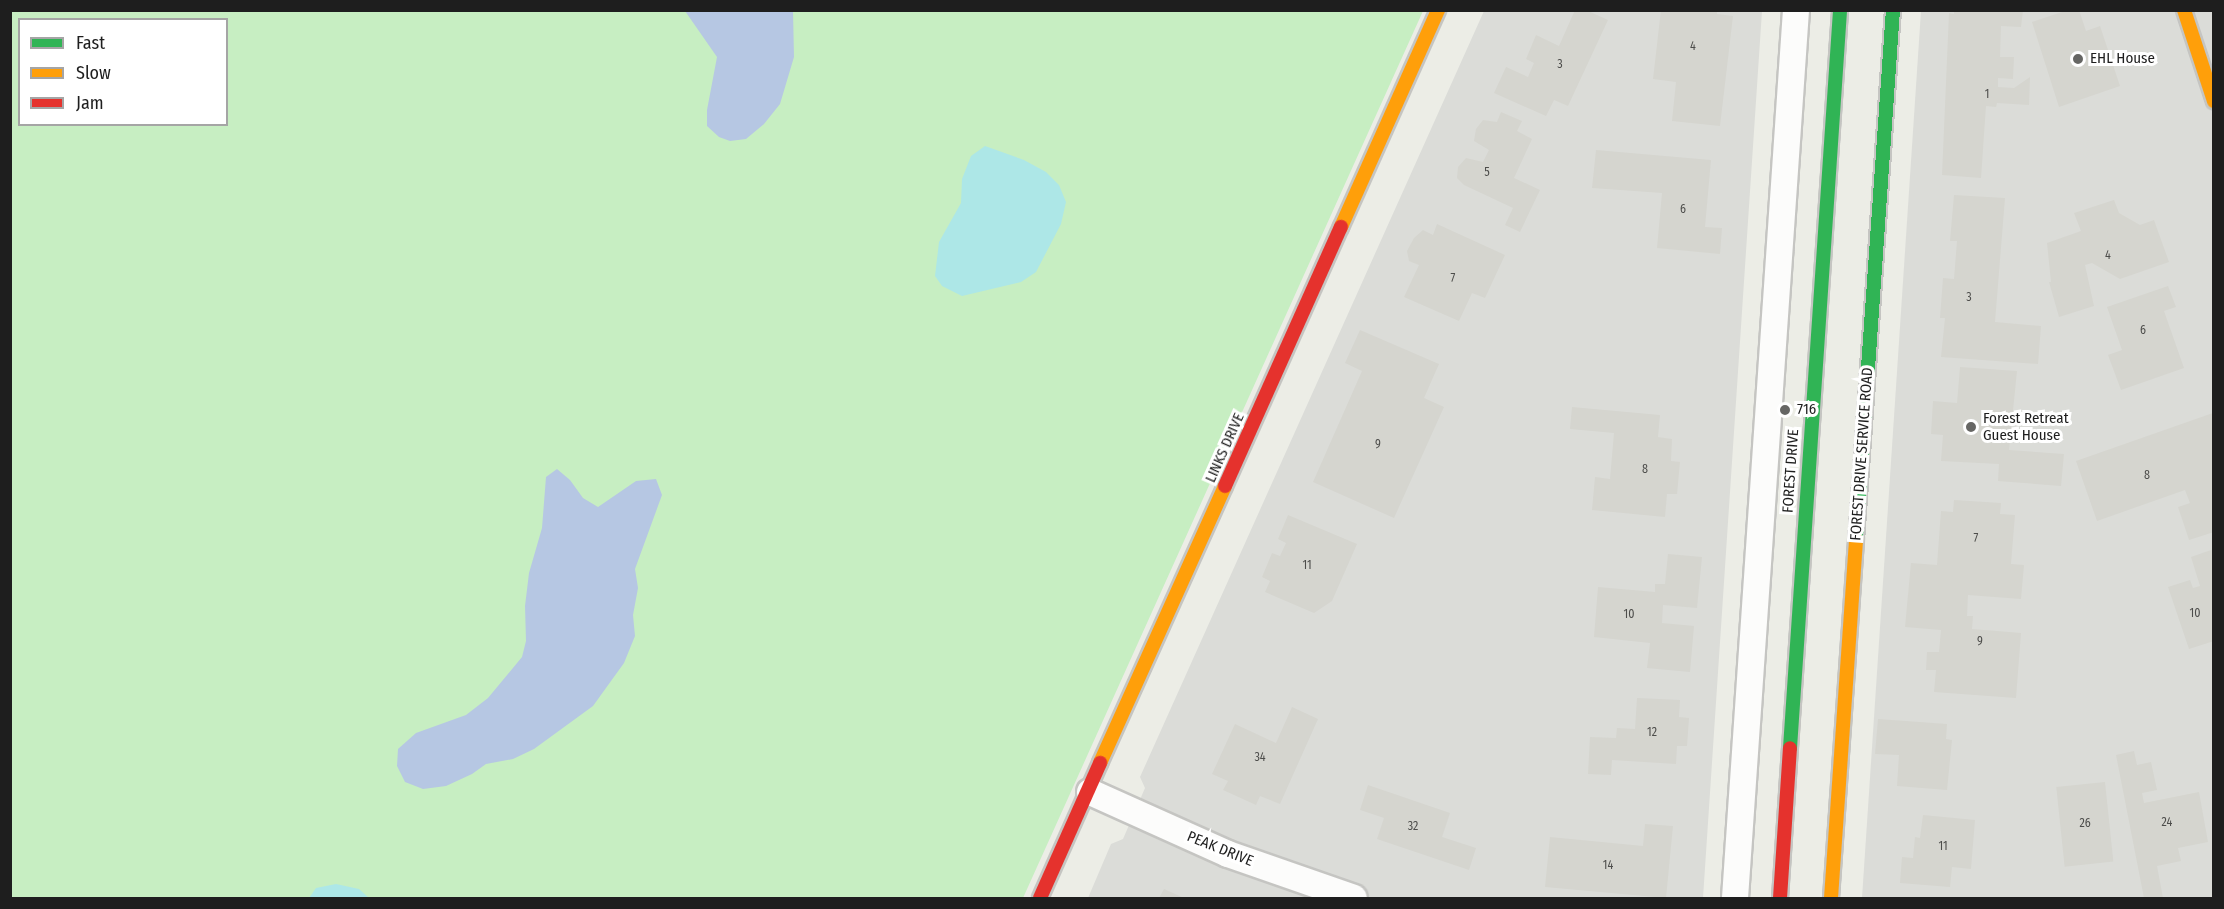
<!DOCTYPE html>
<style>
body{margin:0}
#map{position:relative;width:2224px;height:909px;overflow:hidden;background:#ecede6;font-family:"Fira Sans Condensed",sans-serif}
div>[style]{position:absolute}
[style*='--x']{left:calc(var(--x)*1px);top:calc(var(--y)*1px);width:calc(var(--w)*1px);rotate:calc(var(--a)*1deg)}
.residential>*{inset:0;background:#dbdcd8}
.grass>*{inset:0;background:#c7eec2}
.pitch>*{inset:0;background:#ade7e7}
.water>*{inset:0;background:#b6c7e3}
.building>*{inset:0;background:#d5d5cf;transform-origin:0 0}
.roads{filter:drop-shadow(2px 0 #c5c5c2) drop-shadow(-2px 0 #c5c5c2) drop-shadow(0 2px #c5c5c2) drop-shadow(0 -2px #c5c5c2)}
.street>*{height:26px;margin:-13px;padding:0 13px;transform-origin:13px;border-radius:13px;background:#fcfcfb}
.fast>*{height:14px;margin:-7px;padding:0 7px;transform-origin:7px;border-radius:7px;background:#30b455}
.slow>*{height:14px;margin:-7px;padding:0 7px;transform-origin:7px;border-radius:7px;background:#ff9f0a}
.jam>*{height:14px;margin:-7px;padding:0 7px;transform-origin:7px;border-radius:7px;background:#e5322d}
.dots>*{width:16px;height:16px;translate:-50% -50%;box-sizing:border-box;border:3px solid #fff;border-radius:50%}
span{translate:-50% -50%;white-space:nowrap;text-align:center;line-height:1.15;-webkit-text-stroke:6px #fff;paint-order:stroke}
.number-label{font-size:12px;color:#4d4d4b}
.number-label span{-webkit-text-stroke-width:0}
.poi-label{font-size:15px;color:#1e1e1e}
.left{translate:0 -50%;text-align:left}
.street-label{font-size:15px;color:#1e1e1e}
.frame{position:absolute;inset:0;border:12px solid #1e1e1e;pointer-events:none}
.legend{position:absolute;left:18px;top:18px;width:210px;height:108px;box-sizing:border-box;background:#fff;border:2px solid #a5a5a5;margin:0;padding:8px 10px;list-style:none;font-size:18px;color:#1e1e1e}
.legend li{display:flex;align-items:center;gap:12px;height:30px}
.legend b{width:30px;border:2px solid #a5a5a5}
</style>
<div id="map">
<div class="residential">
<div style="clip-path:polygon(1484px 11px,1762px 11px,1703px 898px,1088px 898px,1111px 844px,1123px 839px,1145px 788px,1140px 777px)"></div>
<div style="clip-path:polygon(1921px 11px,2213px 11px,2213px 898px,1862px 898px)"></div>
</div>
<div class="grass">
<div style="clip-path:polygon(evenodd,10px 11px,1423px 11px,1023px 898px,11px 898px,10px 11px,20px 20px,226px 20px,226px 124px,20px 124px,20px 20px)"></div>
</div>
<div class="pitch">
<div style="clip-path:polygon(985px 146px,1024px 160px,1046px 172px,1059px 185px,1066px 202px,1061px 224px,1036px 272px,1021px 282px,962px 296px,942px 286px,935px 276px,939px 242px,961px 203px,962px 179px,971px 156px)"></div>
<div style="clip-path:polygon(336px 884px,359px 889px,369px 898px,309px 898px,316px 888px)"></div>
</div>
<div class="water">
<div style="clip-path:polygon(685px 11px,793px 11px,794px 57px,780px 104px,764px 124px,746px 139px,730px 141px,719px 137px,707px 126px,707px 110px,717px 57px)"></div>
<div style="clip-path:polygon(557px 469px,570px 480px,583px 498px,598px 507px,636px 481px,656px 479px,662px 495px,635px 569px,638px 588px,633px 615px,635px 636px,624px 663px,593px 706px,534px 749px,513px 759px,486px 764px,472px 774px,446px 786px,423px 789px,405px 782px,397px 766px,398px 749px,416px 733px,466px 715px,488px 698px,522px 657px,526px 641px,525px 606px,529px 573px,542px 528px,546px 477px)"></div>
</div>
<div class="building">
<div style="clip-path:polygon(1575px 10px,1586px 10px,1608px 20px,1568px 106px,1554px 100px,1546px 116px,1494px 93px,1506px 67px,1528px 77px,1534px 63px,1526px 59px,1536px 35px,1559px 46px)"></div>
<div style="clip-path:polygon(1661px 10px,1717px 10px,1717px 14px,1733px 16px,1720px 126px,1672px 121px,1676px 82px,1653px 79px)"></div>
<div style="clip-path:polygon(1954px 10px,2023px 10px,2021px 27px,2001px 26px,2000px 57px,2014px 57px,2013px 79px,1998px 78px,1998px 87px,2014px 88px,2030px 77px,2029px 105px,1997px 103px,1996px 107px,1986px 106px,1981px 178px,1942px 175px,1949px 13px,1954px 14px)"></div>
<div style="clip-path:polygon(2068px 10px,2079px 10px,2086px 31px,2100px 26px,2120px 86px,2059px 107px,2032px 22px)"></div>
<div style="clip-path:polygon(1501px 112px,1522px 121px,1517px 131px,1532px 139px,1514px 178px,1540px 190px,1520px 232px,1505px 225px,1513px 208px,1464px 185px,1457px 178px,1458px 167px,1466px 158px,1483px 162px,1489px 150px,1474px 141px,1476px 129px,1483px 120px,1497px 122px)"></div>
<div style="clip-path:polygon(1596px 150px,1711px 160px,1705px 227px,1722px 228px,1720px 254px,1657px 248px,1662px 193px,1592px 188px)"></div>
<div style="clip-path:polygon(1954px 195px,2005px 198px,1995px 322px,2041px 326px,2038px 364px,1941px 357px,1945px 318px,1940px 318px,1943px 278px,1954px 279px,1957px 241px,1950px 241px)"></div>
<div style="clip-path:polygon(2114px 200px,2119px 213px,2140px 225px,2154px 220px,2169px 262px,2120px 279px,2092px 263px,2085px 265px,2094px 306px,2059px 317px,2049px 282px,2051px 282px,2047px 243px,2081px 231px,2074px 213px)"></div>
<div style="clip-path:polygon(1437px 224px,1505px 255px,1485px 298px,1472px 293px,1459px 321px,1404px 297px,1419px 265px,1409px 261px,1407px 251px,1414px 238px,1423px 230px,1433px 235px)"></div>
<div style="clip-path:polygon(2168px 286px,2176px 307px,2164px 311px,2184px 368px,2121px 390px,2108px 355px,2122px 350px,2107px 307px)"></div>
<div style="clip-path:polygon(1360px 330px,1439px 364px,1424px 398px,1444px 407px,1394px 518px,1313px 482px,1362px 371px,1345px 363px)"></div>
<div style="clip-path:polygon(1960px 367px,2017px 371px,2009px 450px,2064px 454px,2061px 486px,1998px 481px,1999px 464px,1941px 461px,1943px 435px,1931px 434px,1933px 401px,1957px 403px)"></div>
<div style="clip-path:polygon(1572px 407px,1660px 415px,1658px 437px,1672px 439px,1671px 461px,1680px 462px,1677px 494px,1667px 494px,1665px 517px,1592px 510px,1595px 477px,1610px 479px,1614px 433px,1570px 429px)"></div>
<div style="clip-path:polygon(2213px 413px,2214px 532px,2189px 540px,2178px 507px,2190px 503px,2185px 490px,2097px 521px,2076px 461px)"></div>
<div style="clip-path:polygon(1954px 500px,2001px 503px,2000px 514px,2015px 515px,2011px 564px,2024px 565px,2021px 599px,1968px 595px,1967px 616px,1973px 616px,1972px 629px,2021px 633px,2016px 698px,1934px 692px,1936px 670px,1926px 670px,1927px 652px,1939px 652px,1941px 630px,1905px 627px,1911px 563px,1937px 565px,1941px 511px,1953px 512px)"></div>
<div style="clip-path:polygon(1288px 515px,1357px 544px,1332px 601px,1314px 613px,1265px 592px,1270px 581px,1262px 577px,1272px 553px,1280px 556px,1286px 543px,1278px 539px)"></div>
<div style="clip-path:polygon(2214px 549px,2214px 641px,2189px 649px,2168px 587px,2190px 580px,2193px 588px,2200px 586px,2191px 557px)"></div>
<div style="clip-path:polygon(1668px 554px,1702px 557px,1697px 608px,1663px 605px,1662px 623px,1694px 626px,1690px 672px,1647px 668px,1650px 643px,1594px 637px,1598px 587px,1655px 592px,1655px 584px,1665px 584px)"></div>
<div style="clip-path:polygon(1637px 698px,1680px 700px,1679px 717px,1689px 718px,1687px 746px,1677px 746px,1676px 764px,1612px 760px,1611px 775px,1588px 774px,1590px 737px,1616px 738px,1617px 728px,1635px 729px)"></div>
<div style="clip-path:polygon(1292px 707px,1318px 719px,1280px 804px,1260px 796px,1256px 805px,1223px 790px,1228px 781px,1212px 774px,1235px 724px,1276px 743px)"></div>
<div style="clip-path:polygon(1878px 719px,1947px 724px,1946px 739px,1952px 740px,1947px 790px,1897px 786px,1899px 755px,1875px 754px)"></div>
<div style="clip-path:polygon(2134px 751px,2137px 765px,2151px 762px,2157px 790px,2142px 793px,2144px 803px,2199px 792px,2208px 842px,2178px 848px,2181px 861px,2157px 866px,2163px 898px,2144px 898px,2116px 755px)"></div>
<div style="left:2105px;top:782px;width:80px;height:49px;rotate:84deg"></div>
<div style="clip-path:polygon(1368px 785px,1450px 813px,1442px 837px,1476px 848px,1469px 870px,1377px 839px,1384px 818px,1360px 810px)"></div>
<div style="clip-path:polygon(1923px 815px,1975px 820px,1971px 869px,1952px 867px,1950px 887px,1900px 883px,1902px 857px,1913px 858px,1915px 837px,1920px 838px)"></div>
<div style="clip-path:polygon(1645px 824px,1673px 826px,1666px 898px,1545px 887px,1550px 837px,1643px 846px)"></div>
<div style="clip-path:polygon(1164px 889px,1184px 898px,1159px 898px)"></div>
</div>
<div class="roads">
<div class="street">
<div style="--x:1090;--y:792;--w:151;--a:24.2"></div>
<div style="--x:1228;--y:854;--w:133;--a:19.2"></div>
<div style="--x:1735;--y:898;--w:890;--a:-86.07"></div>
</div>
<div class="fast">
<div style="--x:1856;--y:540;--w:531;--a:-86.01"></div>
<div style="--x:1790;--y:748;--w:740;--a:-86.12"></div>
</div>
<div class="slow">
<div style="--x:2184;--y:10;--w:96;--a:71.8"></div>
<div style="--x:1341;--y:227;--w:238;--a:-65.9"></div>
<div style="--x:1100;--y:763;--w:304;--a:-65.7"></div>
<div style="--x:1831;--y:898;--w:359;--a:-86"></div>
</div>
<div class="jam">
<div style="--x:1225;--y:486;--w:284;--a:-65.9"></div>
<div style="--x:1040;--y:898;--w:148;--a:-66"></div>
<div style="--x:1780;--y:898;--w:150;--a:-86.2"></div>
</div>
</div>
<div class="dots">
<div style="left:2078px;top:59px;background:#666664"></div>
<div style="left:1785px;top:410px;background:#666664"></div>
<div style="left:1971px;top:427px;background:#666664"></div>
</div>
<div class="number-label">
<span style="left:1693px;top:47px">4</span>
<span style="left:1560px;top:65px">3</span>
<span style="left:1987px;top:95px">1</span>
<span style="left:1487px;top:173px">5</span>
<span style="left:1683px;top:210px">6</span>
<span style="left:2108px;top:256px">4</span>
<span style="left:1453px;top:279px">7</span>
<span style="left:1969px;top:298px">3</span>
<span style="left:2143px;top:331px">6</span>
<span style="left:1378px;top:445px">9</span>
<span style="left:1645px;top:470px">8</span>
<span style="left:2147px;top:476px">8</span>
<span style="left:1976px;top:539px">7</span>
<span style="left:1307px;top:566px">11</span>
<span style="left:2195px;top:614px">10</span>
<span style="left:1629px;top:615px">10</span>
<span style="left:1980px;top:642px">9</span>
<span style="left:1652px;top:733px">12</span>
<span style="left:1260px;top:758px">34</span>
<span style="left:2167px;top:823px">24</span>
<span style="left:2085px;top:824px">26</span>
<span style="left:1413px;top:827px">32</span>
<span style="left:1943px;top:847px">11</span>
<span style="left:1608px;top:866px">14</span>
</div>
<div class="poi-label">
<span class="left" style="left:2090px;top:59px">EHL House</span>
<span class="left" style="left:1797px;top:410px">716</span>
<span class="left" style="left:1983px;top:427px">Forest Retreat<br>Guest House</span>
</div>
<div class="street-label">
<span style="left:1225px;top:448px;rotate:-66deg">LINKS DRIVE</span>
<span style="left:1862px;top:454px;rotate:-86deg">FOREST DRIVE SERVICE ROAD</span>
<span style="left:1791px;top:471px;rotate:-86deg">FOREST DRIVE</span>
<span style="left:1220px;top:849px;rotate:22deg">PEAK DRIVE</span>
</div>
<div class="frame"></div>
<ul class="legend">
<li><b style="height:8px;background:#30b455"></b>Fast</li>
<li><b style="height:8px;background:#ff9f0a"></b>Slow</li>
<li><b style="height:8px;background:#e5322d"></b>Jam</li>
</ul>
</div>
